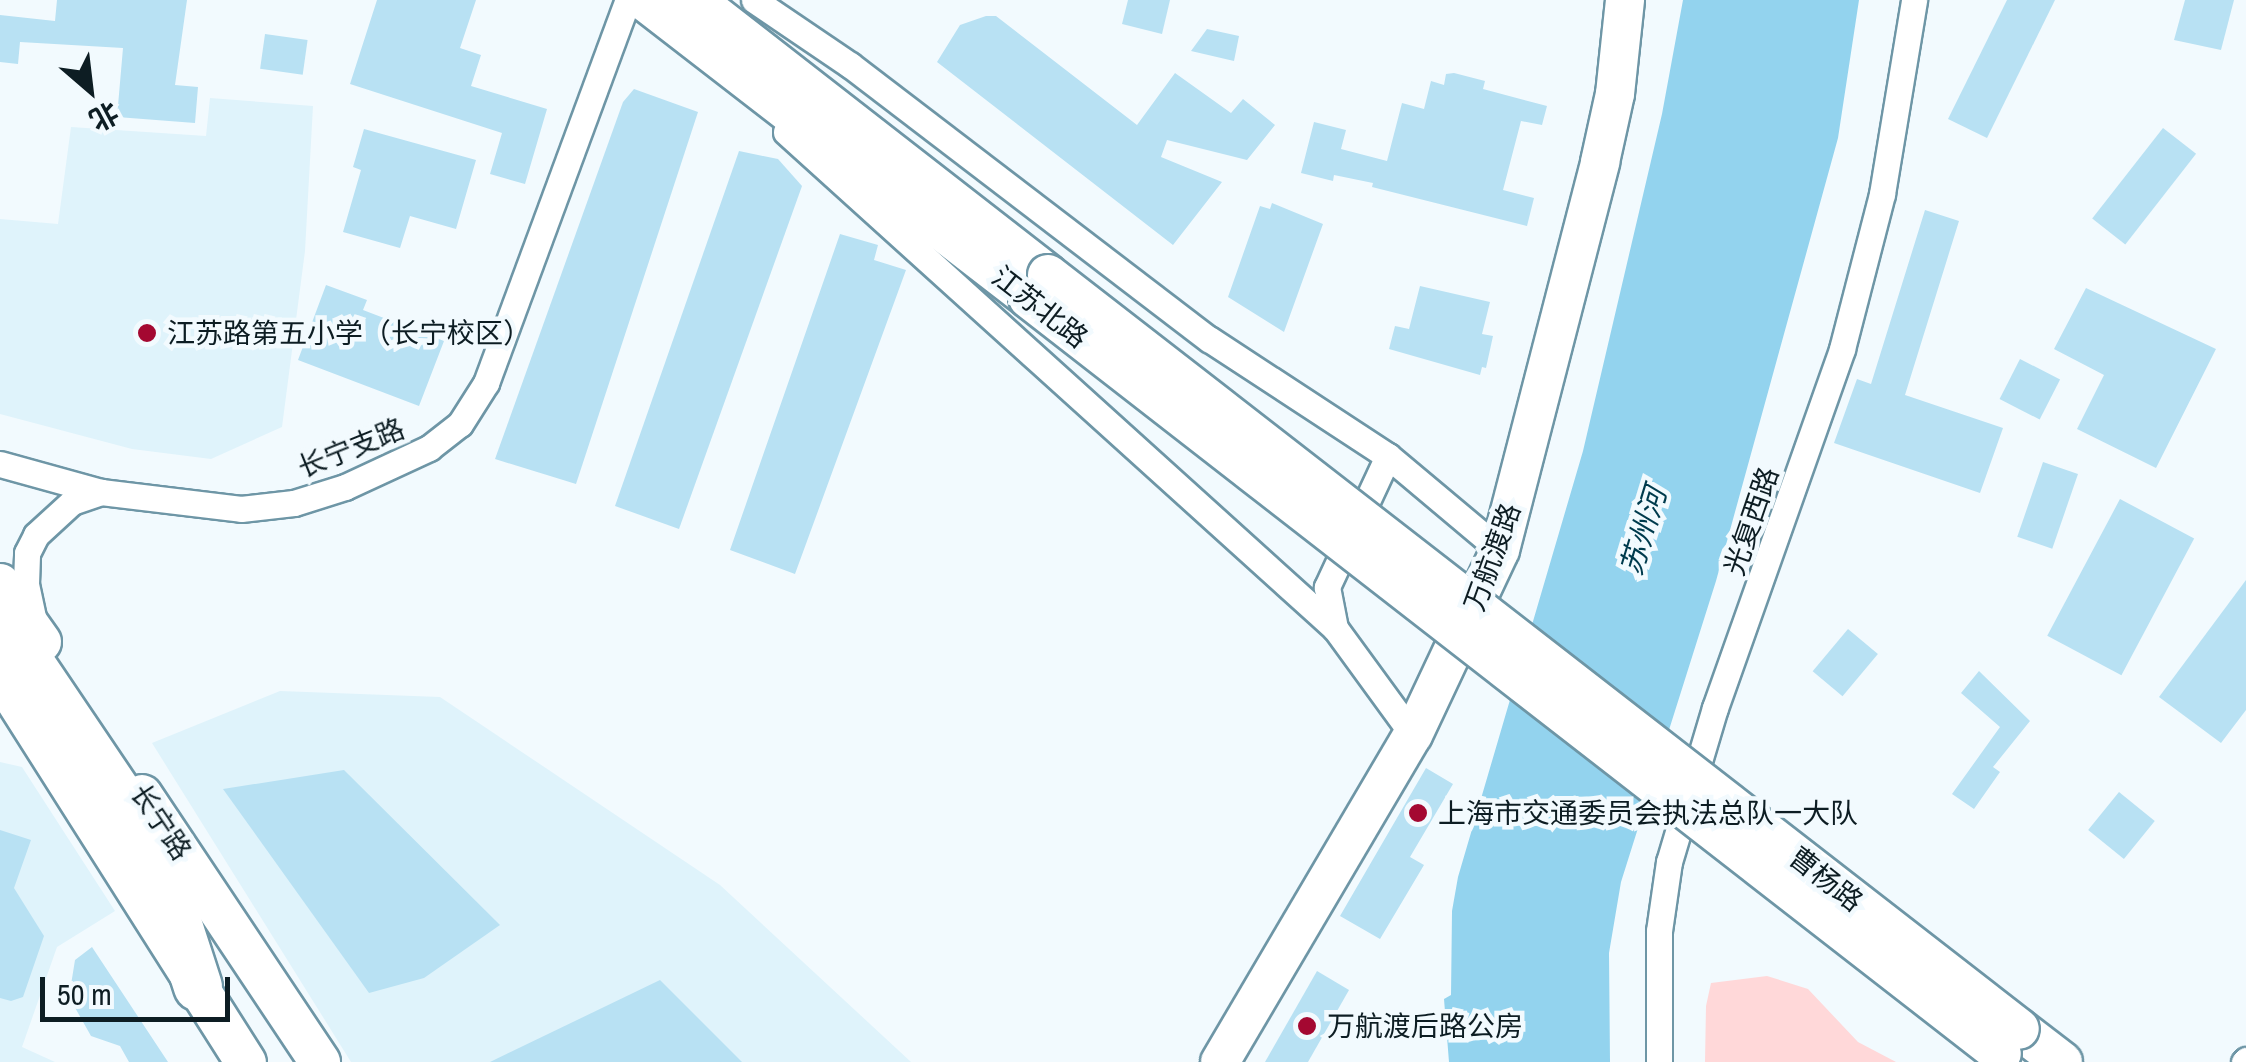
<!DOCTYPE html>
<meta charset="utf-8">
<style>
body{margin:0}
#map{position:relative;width:2246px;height:1062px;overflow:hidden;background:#f2fafe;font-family:"Archivo Narrow","Noto Sans SC",sans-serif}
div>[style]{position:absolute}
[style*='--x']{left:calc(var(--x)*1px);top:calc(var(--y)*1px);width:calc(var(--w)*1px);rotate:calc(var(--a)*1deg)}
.built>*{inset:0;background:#dff3fb}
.green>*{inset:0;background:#ffd8d9}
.water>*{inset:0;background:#93d3ee}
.building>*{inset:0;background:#b8e1f3;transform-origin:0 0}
.roads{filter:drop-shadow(2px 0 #6e96a6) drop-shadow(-2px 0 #6e96a6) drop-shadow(0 2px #6e96a6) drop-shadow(0 -2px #6e96a6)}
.street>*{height:25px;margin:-12.5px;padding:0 12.5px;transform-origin:12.5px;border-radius:12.5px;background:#fff}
.secondary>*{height:38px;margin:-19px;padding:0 19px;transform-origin:19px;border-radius:19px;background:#fff}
.primary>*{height:40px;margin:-20px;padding:0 20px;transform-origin:20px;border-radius:20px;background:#fff}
.highway>*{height:48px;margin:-24px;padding:0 24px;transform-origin:24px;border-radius:24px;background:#fff}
.bridges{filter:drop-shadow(2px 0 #6e96a6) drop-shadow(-2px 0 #6e96a6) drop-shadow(0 2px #6e96a6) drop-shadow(0 -2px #6e96a6)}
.primary-bridge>*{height:40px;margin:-20px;padding:0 20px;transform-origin:20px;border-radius:20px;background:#fff}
.dots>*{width:28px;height:28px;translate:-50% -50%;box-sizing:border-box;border:5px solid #f2fafe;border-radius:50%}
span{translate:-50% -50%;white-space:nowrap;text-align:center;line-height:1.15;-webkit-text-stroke:9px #f2fafe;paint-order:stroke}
.street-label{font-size:28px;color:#0d1d23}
.poi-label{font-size:28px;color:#0d1d23}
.left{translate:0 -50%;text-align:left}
.water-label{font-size:30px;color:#003b4d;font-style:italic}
.north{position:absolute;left:40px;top:40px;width:100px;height:100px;-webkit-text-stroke:8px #f2fafe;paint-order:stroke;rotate:152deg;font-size:28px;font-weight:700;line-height:40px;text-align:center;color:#0d1d23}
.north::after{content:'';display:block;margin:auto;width:35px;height:45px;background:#0d1d23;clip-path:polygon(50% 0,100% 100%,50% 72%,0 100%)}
.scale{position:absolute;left:40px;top:977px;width:190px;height:45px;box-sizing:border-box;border:5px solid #0d1d23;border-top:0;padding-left:12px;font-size:30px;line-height:35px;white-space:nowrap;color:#0d1d23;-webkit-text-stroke:8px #f2fafe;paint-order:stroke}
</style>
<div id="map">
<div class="built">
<div style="clip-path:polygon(210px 98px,313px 106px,305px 251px,282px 427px,211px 459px,132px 449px,0 414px,0 219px,58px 224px,71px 127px,206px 136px)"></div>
<div style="clip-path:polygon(280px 691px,440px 697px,720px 885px,911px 1062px,351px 1062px,152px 743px)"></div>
<div style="clip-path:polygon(0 762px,22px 767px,115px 911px,57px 947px,22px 1047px,55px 1062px,0 1062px)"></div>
</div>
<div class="green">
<div style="clip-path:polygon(1767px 976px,1808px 989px,1858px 1042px,1896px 1062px,1705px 1062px,1706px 1006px,1711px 983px)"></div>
</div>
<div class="water">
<div style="clip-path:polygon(1683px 0,1859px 0,1838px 138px,1716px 581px,1621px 882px,1609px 953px,1610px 1062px,1449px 1062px,1444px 999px,1451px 995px,1452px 911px,1458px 877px,1583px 451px,1662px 114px)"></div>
</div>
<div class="building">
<div style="clip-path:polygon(57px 0,187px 0,175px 85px,198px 87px,195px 123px,117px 117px,123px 48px,20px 42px,18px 64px,0 62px,0 15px,55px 21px)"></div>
<div style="clip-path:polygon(377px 0,476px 0,460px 48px,481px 55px,471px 86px,547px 109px,525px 184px,490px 174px,502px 133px,350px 84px)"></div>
<div style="clip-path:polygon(1128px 0,1170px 0,1162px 34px,1122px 24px)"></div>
<div style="clip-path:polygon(2007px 0,2055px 0,1987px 138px,1948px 119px)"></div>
<div style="clip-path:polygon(2185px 0,2234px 0,2221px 50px,2174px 40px)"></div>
<div style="clip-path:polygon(986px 16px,996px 16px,1137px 125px,1175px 73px,1231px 113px,1243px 99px,1275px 125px,1247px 160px,1167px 140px,1161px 157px,1222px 182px,1173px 245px,937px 62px,960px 25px)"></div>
<div style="clip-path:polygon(1207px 29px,1239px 36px,1234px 61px,1191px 51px)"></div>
<div style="left:265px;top:34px;width:43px;height:35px;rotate:8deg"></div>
<div style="clip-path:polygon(1454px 73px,1485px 81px,1483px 89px,1547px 106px,1542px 125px,1521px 121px,1503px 190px,1534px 198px,1527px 226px,1372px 187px,1373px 183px,1334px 175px,1333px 181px,1301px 173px,1314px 122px,1346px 130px,1341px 149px,1387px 161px,1402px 103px,1424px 109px,1431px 81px,1444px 85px,1446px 74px)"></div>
<div style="clip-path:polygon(634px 89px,698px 112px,576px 484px,495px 459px,623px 102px)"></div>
<div style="left:2163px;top:128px;width:42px;height:115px;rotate:38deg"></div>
<div style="clip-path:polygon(364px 129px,476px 160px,456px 229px,410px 216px,400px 248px,343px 232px,361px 170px,353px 167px)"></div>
<div style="clip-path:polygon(739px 151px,778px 159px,802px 186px,679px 529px,615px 506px)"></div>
<div style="clip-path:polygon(1272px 203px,1323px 224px,1284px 332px,1228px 297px,1260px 206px,1270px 209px)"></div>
<div style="clip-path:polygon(1925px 210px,1959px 221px,1905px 395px,2003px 428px,1980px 493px,1834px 443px,1857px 379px,1871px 384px)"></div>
<div style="clip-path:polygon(840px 234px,878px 245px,874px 260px,906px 270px,795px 574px,730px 550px)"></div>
<div style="clip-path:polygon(326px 285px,367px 300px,363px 310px,444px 341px,419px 406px,298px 360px)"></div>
<div style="clip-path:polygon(1420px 286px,1490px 302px,1482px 334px,1493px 336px,1486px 368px,1482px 367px,1480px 375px,1389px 349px,1395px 326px,1409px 329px)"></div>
<div style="clip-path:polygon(2086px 288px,2216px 349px,2156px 468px,2077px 429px,2104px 375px,2054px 349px)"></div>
<div style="left:2020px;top:359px;width:45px;height:45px;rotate:27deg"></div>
<div style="left:2043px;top:462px;width:37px;height:79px;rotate:19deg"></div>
<div style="left:2120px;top:499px;width:84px;height:155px;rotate:28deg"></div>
<div style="clip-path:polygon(2246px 580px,2246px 710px,2221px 743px,2159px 697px)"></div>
<div style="left:1848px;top:629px;width:39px;height:55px;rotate:40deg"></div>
<div style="clip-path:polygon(1979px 671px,2030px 721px,1993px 767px,2000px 772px,1974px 809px,1952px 794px,2000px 727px,1961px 693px)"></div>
<div style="clip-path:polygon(1426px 768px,1453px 784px,1410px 857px,1424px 865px,1380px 939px,1340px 916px)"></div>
<div style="clip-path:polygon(344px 770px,500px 925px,424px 978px,369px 993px,223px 789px)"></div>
<div style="left:2119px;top:792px;width:46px;height:49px;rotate:39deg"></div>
<div style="clip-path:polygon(0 830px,31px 840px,14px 888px,44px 936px,23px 997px,11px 1001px,0 998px)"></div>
<div style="clip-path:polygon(92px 947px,168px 1062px,129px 1062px,120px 1046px,91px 1036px,69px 997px,75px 960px)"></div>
<div style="clip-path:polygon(1317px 971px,1349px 990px,1308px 1062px,1265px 1062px)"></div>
<div style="clip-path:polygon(660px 980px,742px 1062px,490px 1062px)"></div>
</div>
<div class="roads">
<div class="street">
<div style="--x:754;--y:0;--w:116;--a:34.1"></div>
<div style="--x:850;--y:65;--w:452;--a:37.4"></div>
<div style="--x:1209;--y:339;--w:214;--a:33.2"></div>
<div style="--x:1388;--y:456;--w:146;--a:40"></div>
<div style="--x:786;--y:132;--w:740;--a:42.1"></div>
<div style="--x:1388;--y:456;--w:145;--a:115"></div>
<div style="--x:1327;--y:587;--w:42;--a:79"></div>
<div style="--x:1335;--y:628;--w:132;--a:53.9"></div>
<div style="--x:0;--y:464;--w:105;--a:15.5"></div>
<div style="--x:101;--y:492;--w:141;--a:6.9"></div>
<div style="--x:241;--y:509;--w:53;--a:-6.5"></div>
<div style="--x:294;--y:503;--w:53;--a:-17.4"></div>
<div style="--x:345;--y:487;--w:93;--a:-24.9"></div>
<div style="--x:429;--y:448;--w:39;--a:-38"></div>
<div style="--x:460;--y:424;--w:49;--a:-57.6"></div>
<div style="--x:486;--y:383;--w:408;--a:-69.7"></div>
<div style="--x:33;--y:617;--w:34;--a:-102"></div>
<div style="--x:26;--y:584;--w:31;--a:-88"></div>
<div style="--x:27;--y:553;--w:20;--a:-63"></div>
<div style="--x:36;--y:535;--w:49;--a:-42.5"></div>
<div style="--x:72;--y:502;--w:31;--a:-19"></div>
<div style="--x:1659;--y:1062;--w:131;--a:-90"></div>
<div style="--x:1659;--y:931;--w:70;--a:-81.8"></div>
<div style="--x:1669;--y:862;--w:161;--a:-73.4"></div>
<div style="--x:1715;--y:708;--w:381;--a:-70.5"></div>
<div style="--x:1842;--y:349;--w:160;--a:-75.5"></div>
<div style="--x:1882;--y:194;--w:197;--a:-80.6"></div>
<div style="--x:2244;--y:1062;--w:3;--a:-45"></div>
</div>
<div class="secondary">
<div style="--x:1220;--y:1062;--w:380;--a:-59.5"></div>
<div style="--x:1413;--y:735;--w:204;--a:-64.8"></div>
<div style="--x:1500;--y:550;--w:401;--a:-75.5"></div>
<div style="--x:1600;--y:162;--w:70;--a:-77.6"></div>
<div style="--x:1615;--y:94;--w:95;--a:-83.9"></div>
</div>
<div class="primary">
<div style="--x:644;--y:0;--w:487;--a:37.7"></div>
<div style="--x:695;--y:0;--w:447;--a:37.9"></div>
<div style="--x:0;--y:584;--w:71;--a:54.7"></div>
<div style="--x:0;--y:675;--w:459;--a:57.6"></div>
<div style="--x:142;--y:795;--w:321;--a:56.3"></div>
<div style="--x:2019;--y:1029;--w:54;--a:37.5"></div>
</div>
<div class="highway">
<div style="--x:0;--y:619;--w:222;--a:56"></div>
<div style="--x:124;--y:803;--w:69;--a:60.5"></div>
<div style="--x:158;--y:863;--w:130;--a:72.1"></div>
</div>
</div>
<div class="bridges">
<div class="primary-bridge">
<div style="--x:1048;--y:275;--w:1229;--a:37.83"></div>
<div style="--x:1029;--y:298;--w:1231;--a:37.87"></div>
</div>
</div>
<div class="dots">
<div style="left:147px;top:333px;background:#a40831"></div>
<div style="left:1418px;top:813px;background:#a40831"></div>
<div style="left:1307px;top:1026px;background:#a40831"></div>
</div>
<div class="street-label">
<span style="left:1040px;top:307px;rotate:38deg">江苏北路</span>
<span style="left:351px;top:448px;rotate:-22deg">长宁支路</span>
<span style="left:1751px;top:521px;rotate:-71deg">光复西路</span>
<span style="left:1492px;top:557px;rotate:-70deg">万航渡路</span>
<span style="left:161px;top:822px;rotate:56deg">长宁路</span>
<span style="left:1826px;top:879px;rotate:38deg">曹杨路</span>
</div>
<div class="poi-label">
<span class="left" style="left:167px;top:333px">江苏路第五小学（长宁校区）</span>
<span class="left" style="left:1438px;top:813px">上海市交通委员会执法总队一大队</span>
<span class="left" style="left:1327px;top:1026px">万航渡后路公房</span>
</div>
<div class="water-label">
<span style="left:1643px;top:531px;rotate:-73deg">苏州河</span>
</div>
<div class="north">北</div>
<div class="scale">50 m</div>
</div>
